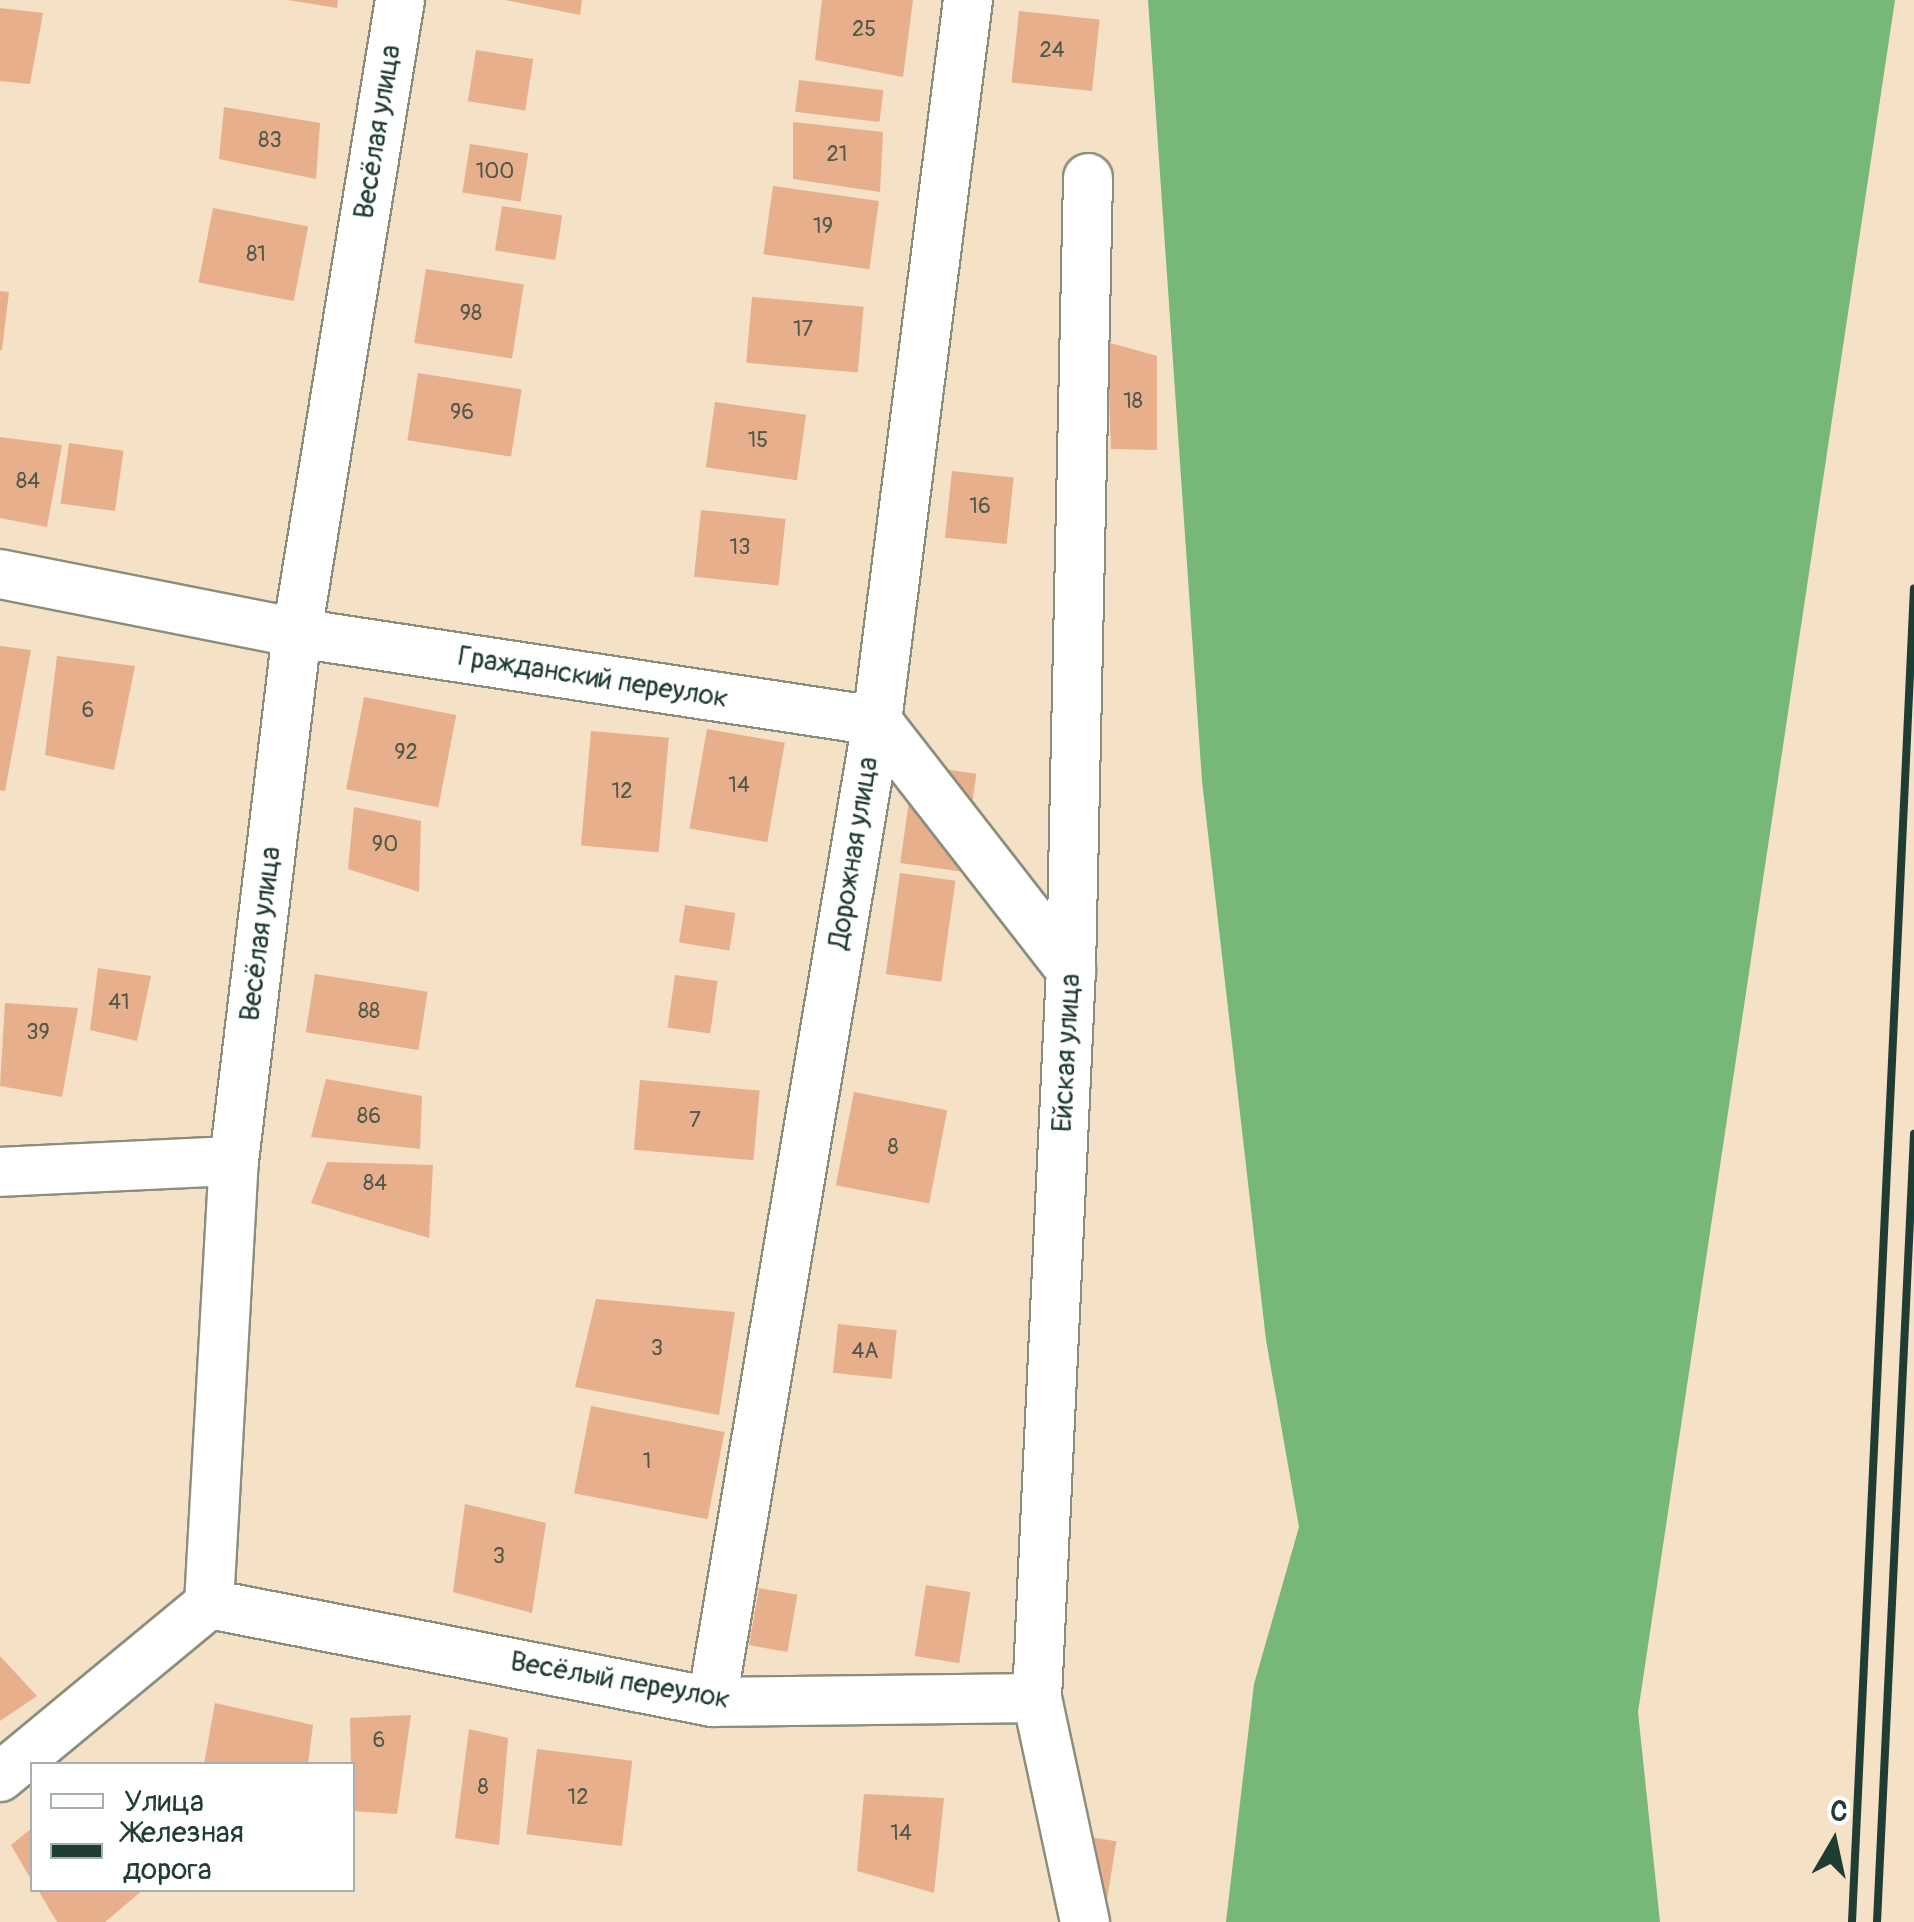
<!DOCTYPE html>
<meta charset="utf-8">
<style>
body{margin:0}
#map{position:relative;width:1914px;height:1922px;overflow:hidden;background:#f5e1c6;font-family:Pangolin,sans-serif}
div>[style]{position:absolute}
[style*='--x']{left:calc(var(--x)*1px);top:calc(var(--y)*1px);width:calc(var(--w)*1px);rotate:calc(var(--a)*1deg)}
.forest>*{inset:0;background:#77b778}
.building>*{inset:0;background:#e8af8c;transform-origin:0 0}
.roads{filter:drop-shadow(2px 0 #8a8f7d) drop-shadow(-2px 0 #8a8f7d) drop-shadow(0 2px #8a8f7d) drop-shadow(0 -2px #8a8f7d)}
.minor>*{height:48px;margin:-24px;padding:0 24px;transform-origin:24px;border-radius:24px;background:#fff}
.rail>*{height:8px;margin:-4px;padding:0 4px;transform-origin:4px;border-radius:4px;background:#1f3d34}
span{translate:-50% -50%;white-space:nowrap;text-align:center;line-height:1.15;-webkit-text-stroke:8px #fff;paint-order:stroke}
.number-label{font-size:22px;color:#515a4a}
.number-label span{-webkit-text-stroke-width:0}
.street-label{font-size:28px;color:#1f3d34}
.legend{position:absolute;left:30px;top:1762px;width:325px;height:130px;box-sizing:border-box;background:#fff;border:2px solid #a5b1ae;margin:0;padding:12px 18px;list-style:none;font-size:30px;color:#1f3d34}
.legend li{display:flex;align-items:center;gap:20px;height:50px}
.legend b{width:50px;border:2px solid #a5b1ae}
.north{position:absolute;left:1784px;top:1792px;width:100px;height:100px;-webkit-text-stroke:8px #fff;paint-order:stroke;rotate:9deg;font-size:28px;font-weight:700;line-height:40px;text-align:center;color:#1f3d34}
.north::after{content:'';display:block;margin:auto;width:35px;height:45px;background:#1f3d34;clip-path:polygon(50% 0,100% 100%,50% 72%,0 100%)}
</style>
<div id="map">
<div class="forest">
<div style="clip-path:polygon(1148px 0,1895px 0,1638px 1712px,1660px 1922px,1226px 1922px,1254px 1684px,1299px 1527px,1266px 1340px,1202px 781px)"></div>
</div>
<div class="building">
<div style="clip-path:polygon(288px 0,338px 0,337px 8px)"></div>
<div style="clip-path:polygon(505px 0,582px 0,580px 15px)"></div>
<div style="clip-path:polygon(822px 0,913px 0,903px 77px,815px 60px)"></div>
<div style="clip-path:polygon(0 8px,43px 13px,30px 84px,0 81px)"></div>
<div style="left:1019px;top:11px;width:81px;height:72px;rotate:6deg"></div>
<div style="left:476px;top:50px;width:58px;height:52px;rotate:9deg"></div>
<div style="left:799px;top:80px;width:85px;height:32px;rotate:7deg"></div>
<div style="clip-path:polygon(224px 107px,320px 123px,316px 179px,219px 159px)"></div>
<div style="clip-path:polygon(793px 122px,883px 132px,880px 192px,793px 179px)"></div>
<div style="left:470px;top:144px;width:59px;height:49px;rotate:9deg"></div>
<div style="left:773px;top:186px;width:107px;height:69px;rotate:8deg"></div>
<div style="left:502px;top:206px;width:61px;height:45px;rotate:9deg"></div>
<div style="left:213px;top:208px;width:97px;height:76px;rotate:11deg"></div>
<div style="left:426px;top:269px;width:99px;height:75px;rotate:9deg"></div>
<div style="clip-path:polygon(0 291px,9px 292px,2px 350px,0 350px)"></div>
<div style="left:752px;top:297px;width:112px;height:66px;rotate:5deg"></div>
<div style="clip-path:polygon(1107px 342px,1157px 356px,1157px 450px,1111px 449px)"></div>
<div style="left:418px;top:373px;width:105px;height:68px;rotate:9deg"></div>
<div style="left:715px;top:402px;width:92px;height:66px;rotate:8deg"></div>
<div style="clip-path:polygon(0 437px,62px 445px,47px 527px,0 518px)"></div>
<div style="left:69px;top:443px;width:55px;height:61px;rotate:8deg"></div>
<div style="left:952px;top:471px;width:62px;height:67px;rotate:6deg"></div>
<div style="left:701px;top:510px;width:85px;height:67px;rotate:6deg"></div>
<div style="clip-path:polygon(0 646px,31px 650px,5px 791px,0 790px)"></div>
<div style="clip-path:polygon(57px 656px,135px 666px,114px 770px,45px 755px)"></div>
<div style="left:364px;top:697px;width:94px;height:94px;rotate:11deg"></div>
<div style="left:707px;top:729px;width:79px;height:101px;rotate:10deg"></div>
<div style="left:591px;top:731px;width:78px;height:115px;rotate:5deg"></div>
<div style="left:914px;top:765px;width:63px;height:99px;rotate:8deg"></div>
<div style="clip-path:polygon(354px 807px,421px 821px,419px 892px,348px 869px)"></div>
<div style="left:900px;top:873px;width:56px;height:102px;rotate:8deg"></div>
<div style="left:685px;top:905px;width:51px;height:38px;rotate:9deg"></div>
<div style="clip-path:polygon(98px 968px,151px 976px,137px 1041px,90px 1030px)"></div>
<div style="left:315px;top:974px;width:114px;height:59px;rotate:9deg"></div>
<div style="left:675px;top:975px;width:43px;height:53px;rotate:8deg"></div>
<div style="clip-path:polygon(5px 1003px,78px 1008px,62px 1097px,0 1086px)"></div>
<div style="clip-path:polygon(326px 1079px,422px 1096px,420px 1149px,311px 1137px)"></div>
<div style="left:640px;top:1080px;width:120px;height:70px;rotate:5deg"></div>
<div style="left:854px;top:1092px;width:95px;height:95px;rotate:11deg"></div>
<div style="clip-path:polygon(327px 1162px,433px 1165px,429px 1238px,311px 1203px)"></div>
<div style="clip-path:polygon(596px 1299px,735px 1312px,719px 1415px,575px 1387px)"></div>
<div style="left:838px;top:1324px;width:59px;height:49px;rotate:6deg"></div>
<div style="left:591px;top:1406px;width:136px;height:89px;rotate:11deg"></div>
<div style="clip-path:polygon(465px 1504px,546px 1523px,532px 1613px,453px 1592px)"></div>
<div style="left:926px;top:1585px;width:45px;height:72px;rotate:9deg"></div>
<div style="left:759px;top:1588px;width:39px;height:58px;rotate:10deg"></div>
<div style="clip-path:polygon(0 1656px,37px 1696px,0 1721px)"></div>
<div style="clip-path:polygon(215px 1703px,313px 1725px,308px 1764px,204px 1764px)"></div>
<div style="clip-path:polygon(411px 1715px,397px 1814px,352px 1811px,350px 1718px)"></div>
<div style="clip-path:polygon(469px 1729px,508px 1738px,499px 1845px,455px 1838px)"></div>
<div style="left:537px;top:1749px;width:96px;height:86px;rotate:7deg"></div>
<div style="clip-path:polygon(864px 1794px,944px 1798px,934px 1893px,857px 1871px)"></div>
<div style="clip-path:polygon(32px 1828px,32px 1881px,11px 1845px)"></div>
<div style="left:1064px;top:1833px;width:53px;height:58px;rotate:9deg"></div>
<div style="clip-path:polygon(38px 1890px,143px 1890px,105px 1922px,57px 1922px)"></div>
</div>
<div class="roads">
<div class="minor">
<div style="--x:0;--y:574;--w:303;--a:11.2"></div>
<div style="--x:297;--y:633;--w:587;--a:8.63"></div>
<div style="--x:877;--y:721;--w:316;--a:52.1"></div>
<div style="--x:0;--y:1172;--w:234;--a:-2.7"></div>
<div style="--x:209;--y:1604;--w:512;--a:11.02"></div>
<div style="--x:712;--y:1702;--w:325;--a:-0.7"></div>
<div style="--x:712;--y:1702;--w:995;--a:-80.45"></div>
<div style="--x:877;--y:721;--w:727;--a:-82.81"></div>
<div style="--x:0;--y:1777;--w:271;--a:-39.6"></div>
<div style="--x:209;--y:1604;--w:444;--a:-86.8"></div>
<div style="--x:234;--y:1161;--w:532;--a:-83.2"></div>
<div style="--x:297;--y:633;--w:641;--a:-80.76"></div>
<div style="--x:1085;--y:1922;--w:229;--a:-102.1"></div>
<div style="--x:1037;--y:1698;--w:729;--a:-87.33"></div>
<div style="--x:1071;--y:970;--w:792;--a:-88.77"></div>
</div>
</div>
<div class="rail">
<div style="--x:1852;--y:1922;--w:1335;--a:-87.34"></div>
<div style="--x:1877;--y:1922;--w:789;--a:-87.31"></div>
</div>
<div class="number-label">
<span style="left:864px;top:30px">25</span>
<span style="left:1052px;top:51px">24</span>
<span style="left:270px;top:141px">83</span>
<span style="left:837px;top:155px">21</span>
<span style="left:495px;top:172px">100</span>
<span style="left:823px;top:227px">19</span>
<span style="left:256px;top:255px">81</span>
<span style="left:471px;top:314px">98</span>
<span style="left:803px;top:330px">17</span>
<span style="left:1133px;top:402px">18</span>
<span style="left:462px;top:413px">96</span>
<span style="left:758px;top:441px">15</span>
<span style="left:28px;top:482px">84</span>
<span style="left:980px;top:507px">16</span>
<span style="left:740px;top:548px">13</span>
<span style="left:88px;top:711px">6</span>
<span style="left:406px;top:753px">92</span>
<span style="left:739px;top:786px">14</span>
<span style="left:622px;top:792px">12</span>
<span style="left:385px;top:845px">90</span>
<span style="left:119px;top:1003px">41</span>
<span style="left:369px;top:1012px">88</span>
<span style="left:38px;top:1033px">39</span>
<span style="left:369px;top:1117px">86</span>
<span style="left:695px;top:1121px">7</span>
<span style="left:893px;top:1148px">8</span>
<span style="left:375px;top:1184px">84</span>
<span style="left:657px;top:1349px">3</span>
<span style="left:865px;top:1352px">4А</span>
<span style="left:647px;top:1462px">1</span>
<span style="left:499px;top:1557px">3</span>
<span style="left:379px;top:1741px">6</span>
<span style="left:483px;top:1788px">8</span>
<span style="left:578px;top:1798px">12</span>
<span style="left:901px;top:1834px">14</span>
</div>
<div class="street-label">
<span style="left:378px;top:132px;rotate:-81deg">Весёлая улица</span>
<span style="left:593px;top:678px;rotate:9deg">Гражданский переулок</span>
<span style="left:854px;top:853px;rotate:-81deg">Дорожная улица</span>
<span style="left:261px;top:934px;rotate:-83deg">Весёлая улица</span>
<span style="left:1067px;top:1053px;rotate:-87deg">Ейская улица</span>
<span style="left:620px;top:1681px;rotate:10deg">Весёлый переулок</span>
</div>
<ul class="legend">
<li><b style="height:12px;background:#fff"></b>Улица</li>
<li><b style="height:12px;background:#1f3d34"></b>Железная дорога</li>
</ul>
<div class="north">С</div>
</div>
